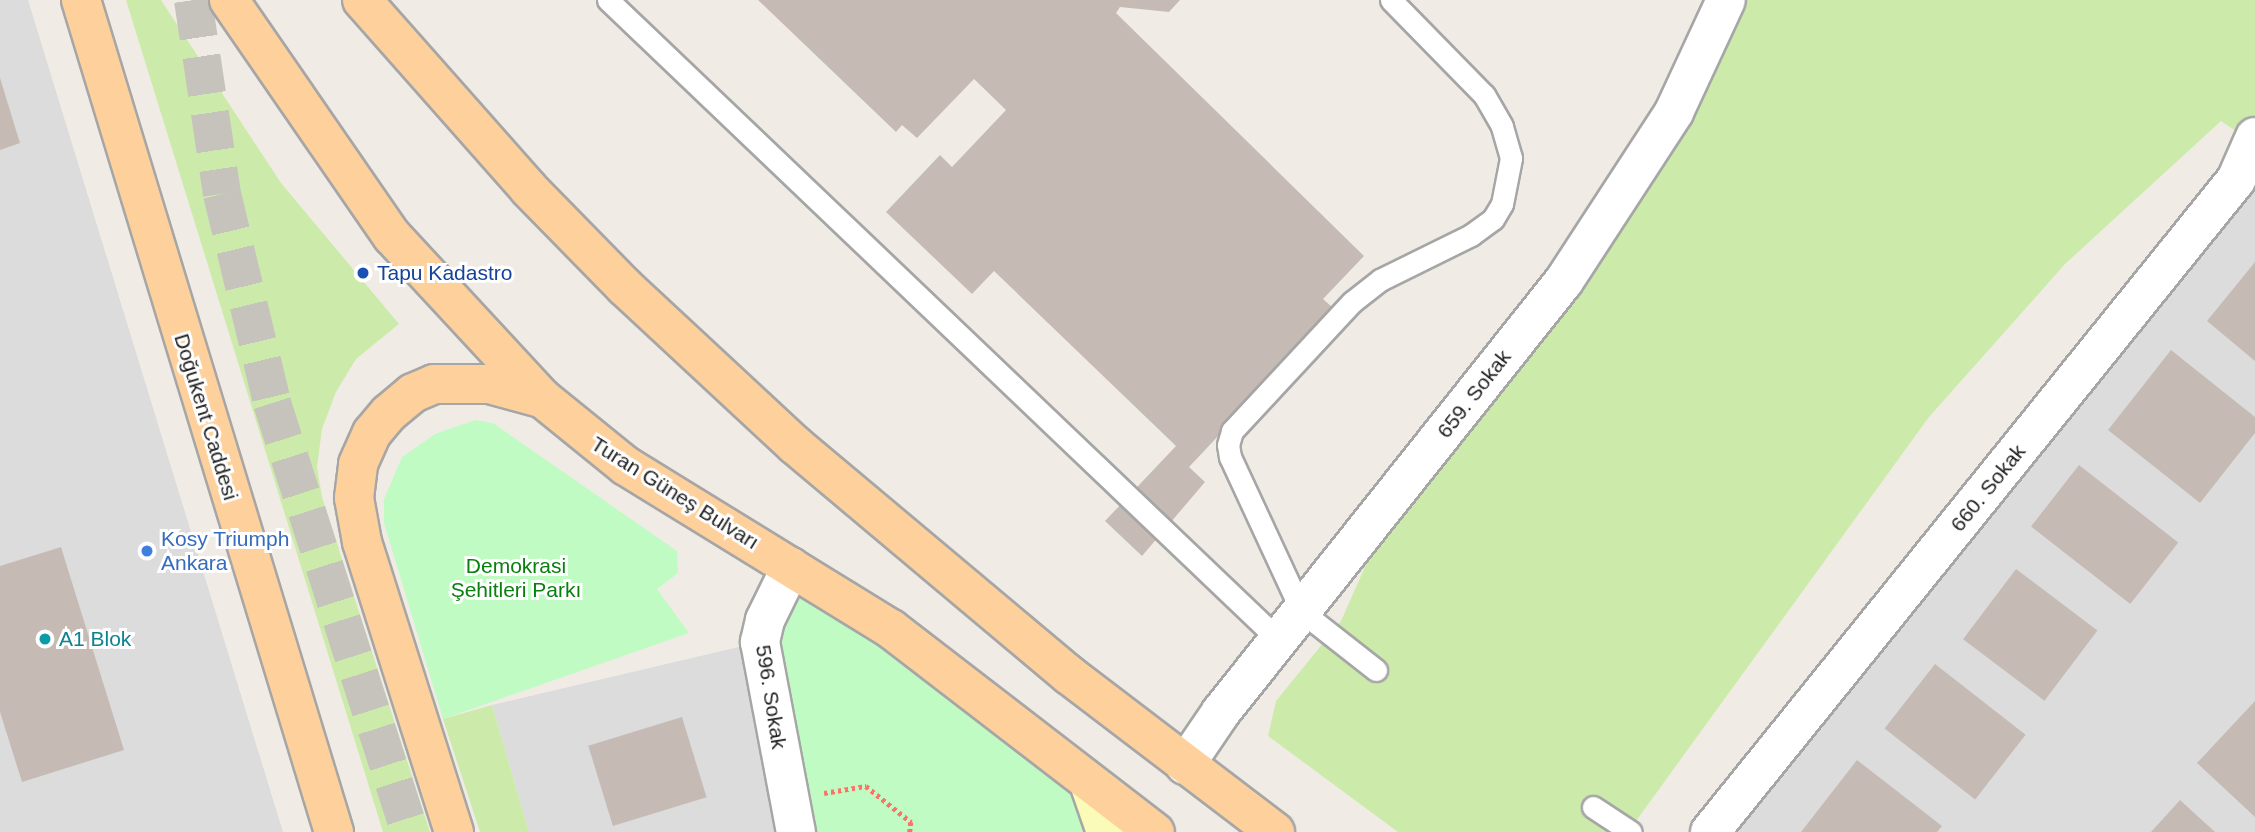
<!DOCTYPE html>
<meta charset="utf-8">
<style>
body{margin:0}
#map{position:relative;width:2255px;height:832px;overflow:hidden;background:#f0ece5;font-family:Helvetica,sans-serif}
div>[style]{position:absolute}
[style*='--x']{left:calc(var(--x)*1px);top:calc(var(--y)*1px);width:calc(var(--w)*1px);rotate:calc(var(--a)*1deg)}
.residential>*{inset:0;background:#dddcdc}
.grass>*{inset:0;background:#ccebaa}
.park>*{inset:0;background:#c1fbc4}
.building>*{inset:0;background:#c5bbb4;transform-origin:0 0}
.primary-tunnel>*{height:38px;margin-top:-19px;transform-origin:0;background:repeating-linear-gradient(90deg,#c6c3bd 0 38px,transparent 0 57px)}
.path>*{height:4.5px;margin-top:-2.25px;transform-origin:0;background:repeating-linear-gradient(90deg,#fd7369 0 3.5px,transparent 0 7px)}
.roads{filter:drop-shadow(2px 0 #a6a6a6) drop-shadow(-2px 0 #a6a6a6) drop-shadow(0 2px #a6a6a6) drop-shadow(0 -2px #a6a6a6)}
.service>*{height:21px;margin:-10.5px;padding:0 10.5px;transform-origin:10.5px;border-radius:10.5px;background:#fff}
.minor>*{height:38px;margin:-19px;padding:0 19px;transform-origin:19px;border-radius:19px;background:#fff}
.secondary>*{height:38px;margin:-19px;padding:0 19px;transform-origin:19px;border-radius:19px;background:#fafbb8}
.primary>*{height:38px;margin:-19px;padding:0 19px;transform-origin:19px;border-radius:19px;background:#fed09c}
.dots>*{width:19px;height:19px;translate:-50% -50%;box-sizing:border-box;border:4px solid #fff;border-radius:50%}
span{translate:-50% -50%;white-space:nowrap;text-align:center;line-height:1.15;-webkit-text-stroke:6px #fff;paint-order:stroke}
.transit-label{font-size:21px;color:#164399}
.left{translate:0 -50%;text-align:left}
.street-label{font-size:21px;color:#1f1f1f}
.shop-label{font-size:21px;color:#366cbe}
.park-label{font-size:21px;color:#09800f}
.culture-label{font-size:21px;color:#0d838f}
</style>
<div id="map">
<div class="residential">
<div style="clip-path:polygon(0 0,28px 0,283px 832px,0 832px)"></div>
<div style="clip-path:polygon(2236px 180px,2255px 193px,2255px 832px,1710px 832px)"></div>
<div style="clip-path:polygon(760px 642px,796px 832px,529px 832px,492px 705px)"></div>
</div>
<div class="grass">
<div style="clip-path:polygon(126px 0,161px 0,281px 183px,399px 324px,356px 359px,336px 392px,322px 429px,317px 467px,322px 497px,430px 832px,383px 832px)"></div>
<div style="clip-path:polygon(1746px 0,2255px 0,2255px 144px,2221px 121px,2065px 264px,1929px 417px,1628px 832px,1398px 832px,1268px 736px,1276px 701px,1341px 621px,1375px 544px,1709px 73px)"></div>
<div style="clip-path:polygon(492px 705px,529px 832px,480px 832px,443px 719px)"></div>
</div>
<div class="park">
<div style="clip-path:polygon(475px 420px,493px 423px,677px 551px,678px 573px,657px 589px,689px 633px,443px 719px,384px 523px,384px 499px,402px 457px,435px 434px)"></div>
<div style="clip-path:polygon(791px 567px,1089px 783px,1106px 832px,796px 832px,765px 620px)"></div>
</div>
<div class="building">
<div style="clip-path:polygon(758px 0,1180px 0,1169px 12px,1120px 7px,1116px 13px,1364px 256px,1323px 299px,1332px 307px,1280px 362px,1284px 366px,1189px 467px,1205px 482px,1142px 556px,1105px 521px,1176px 446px,994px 271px,972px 294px,886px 212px,940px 155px,952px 167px,1006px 110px,974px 79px,917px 138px,902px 125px,896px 132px)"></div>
<div style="clip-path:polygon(0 78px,20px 143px,0 150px)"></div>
<div style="clip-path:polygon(2255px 262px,2255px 361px,2207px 321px)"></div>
<div style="clip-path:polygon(2171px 350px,2255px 417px,2255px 433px,2200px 503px,2108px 430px)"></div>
<div style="left:2079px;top:465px;width:126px;height:78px;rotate:38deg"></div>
<div style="clip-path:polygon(61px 547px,124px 750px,22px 782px,0 712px,0 566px)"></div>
<div style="left:2016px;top:569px;width:102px;height:88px;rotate:37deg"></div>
<div style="left:1935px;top:664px;width:115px;height:82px;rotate:38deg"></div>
<div style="clip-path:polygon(2255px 701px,2255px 817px,2197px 763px)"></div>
<div style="left:682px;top:717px;width:84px;height:98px;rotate:73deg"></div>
<div style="clip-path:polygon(1857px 760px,1942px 826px,1937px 832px,1801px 832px)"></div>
<div style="clip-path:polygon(2180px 800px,2215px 832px,2151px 832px)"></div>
</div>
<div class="primary-tunnel">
<div style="--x:193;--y:0;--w:196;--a:81.5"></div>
<div style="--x:222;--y:194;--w:215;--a:76.5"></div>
<div style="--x:272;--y:403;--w:451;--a:72.2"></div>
</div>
<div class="path">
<div style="--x:824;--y:793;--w:43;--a:-9.5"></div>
<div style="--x:866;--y:786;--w:58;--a:38.7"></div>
<div style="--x:911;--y:822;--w:10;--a:96"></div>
</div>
<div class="roads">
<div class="service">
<div style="--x:608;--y:0;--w:927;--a:43.65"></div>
<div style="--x:1376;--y:670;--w:94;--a:-141.9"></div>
<div style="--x:1302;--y:612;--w:171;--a:-114.9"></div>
<div style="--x:1230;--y:457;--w:12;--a:-99"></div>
<div style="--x:1228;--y:445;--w:15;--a:-74"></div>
<div style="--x:1232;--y:431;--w:176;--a:-47.1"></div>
<div style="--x:1352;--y:302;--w:36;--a:-38"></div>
<div style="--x:1380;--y:280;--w:102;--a:-26.3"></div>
<div style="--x:1471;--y:235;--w:27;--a:-36"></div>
<div style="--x:1493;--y:219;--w:17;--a:-59"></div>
<div style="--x:1502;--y:204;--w:47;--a:-78.9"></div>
<div style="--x:1511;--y:158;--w:33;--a:-106"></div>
<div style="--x:1502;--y:126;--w:36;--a:-120"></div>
<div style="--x:1484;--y:95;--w:133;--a:-134.4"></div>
<div style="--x:1593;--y:807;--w:45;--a:33.3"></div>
</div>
<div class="minor">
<div style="--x:791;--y:567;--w:59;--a:116.1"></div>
<div style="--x:765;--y:620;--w:23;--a:103"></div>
<div style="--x:760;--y:642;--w:193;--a:79.3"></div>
<div style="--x:1185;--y:765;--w:64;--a:-55.8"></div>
<div style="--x:1221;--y:712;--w:551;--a:-51.49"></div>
<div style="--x:1564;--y:281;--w:202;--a:-56.9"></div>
<div style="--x:1674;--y:112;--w:123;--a:-65.1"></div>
<div style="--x:1710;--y:832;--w:838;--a:-51.11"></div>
<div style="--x:2236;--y:180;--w:47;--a:-66.2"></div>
</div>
<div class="secondary">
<div style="--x:1089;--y:783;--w:52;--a:70.9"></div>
</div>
<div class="primary">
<div style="--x:81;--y:0;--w:870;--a:73.09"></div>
<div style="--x:229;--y:0;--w:287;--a:55.4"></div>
<div style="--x:392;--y:236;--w:221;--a:47.2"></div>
<div style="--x:542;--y:398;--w:108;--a:39"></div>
<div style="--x:626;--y:466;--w:311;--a:31.6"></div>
<div style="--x:891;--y:629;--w:333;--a:37.6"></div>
<div style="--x:362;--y:0;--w:252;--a:48.5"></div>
<div style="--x:529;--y:189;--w:137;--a:45.6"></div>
<div style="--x:625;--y:287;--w:232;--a:42.9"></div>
<div style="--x:795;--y:445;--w:358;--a:40"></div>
<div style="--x:1069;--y:675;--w:259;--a:37.3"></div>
<div style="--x:454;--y:832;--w:304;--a:-107.6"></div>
<div style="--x:362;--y:542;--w:45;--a:-100.3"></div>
<div style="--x:354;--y:498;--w:34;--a:-83"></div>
<div style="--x:358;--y:464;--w:34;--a:-66"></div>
<div style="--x:372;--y:433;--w:26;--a:-50"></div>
<div style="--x:389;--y:413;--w:31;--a:-40"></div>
<div style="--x:413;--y:393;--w:23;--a:-23"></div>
<div style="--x:434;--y:384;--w:55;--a:0"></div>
<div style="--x:489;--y:384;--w:54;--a:15.1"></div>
</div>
</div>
<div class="dots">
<div style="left:363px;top:273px;background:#1a4fb4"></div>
<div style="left:147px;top:551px;background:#3f7fe0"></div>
<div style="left:45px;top:639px;background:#0f9aa8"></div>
</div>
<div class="transit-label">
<span class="left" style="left:377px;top:273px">Tapu Kadastro</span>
</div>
<div class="street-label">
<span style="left:1474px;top:394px;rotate:-52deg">659. Sokak</span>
<span style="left:206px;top:417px;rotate:73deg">Doğukent Caddesi</span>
<span style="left:1988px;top:488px;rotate:-51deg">660. Sokak</span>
<span style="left:675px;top:493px;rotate:32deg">Turan Güneş Bulvarı</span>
<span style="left:771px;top:697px;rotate:81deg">596. Sokak</span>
</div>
<div class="shop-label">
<span class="left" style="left:161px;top:551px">Kosy Triumph<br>Ankara</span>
</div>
<div class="park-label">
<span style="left:516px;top:578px">Demokrasi<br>Şehitleri Parkı</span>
</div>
<div class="culture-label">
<span class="left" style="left:59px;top:639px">A1 Blok</span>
</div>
</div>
